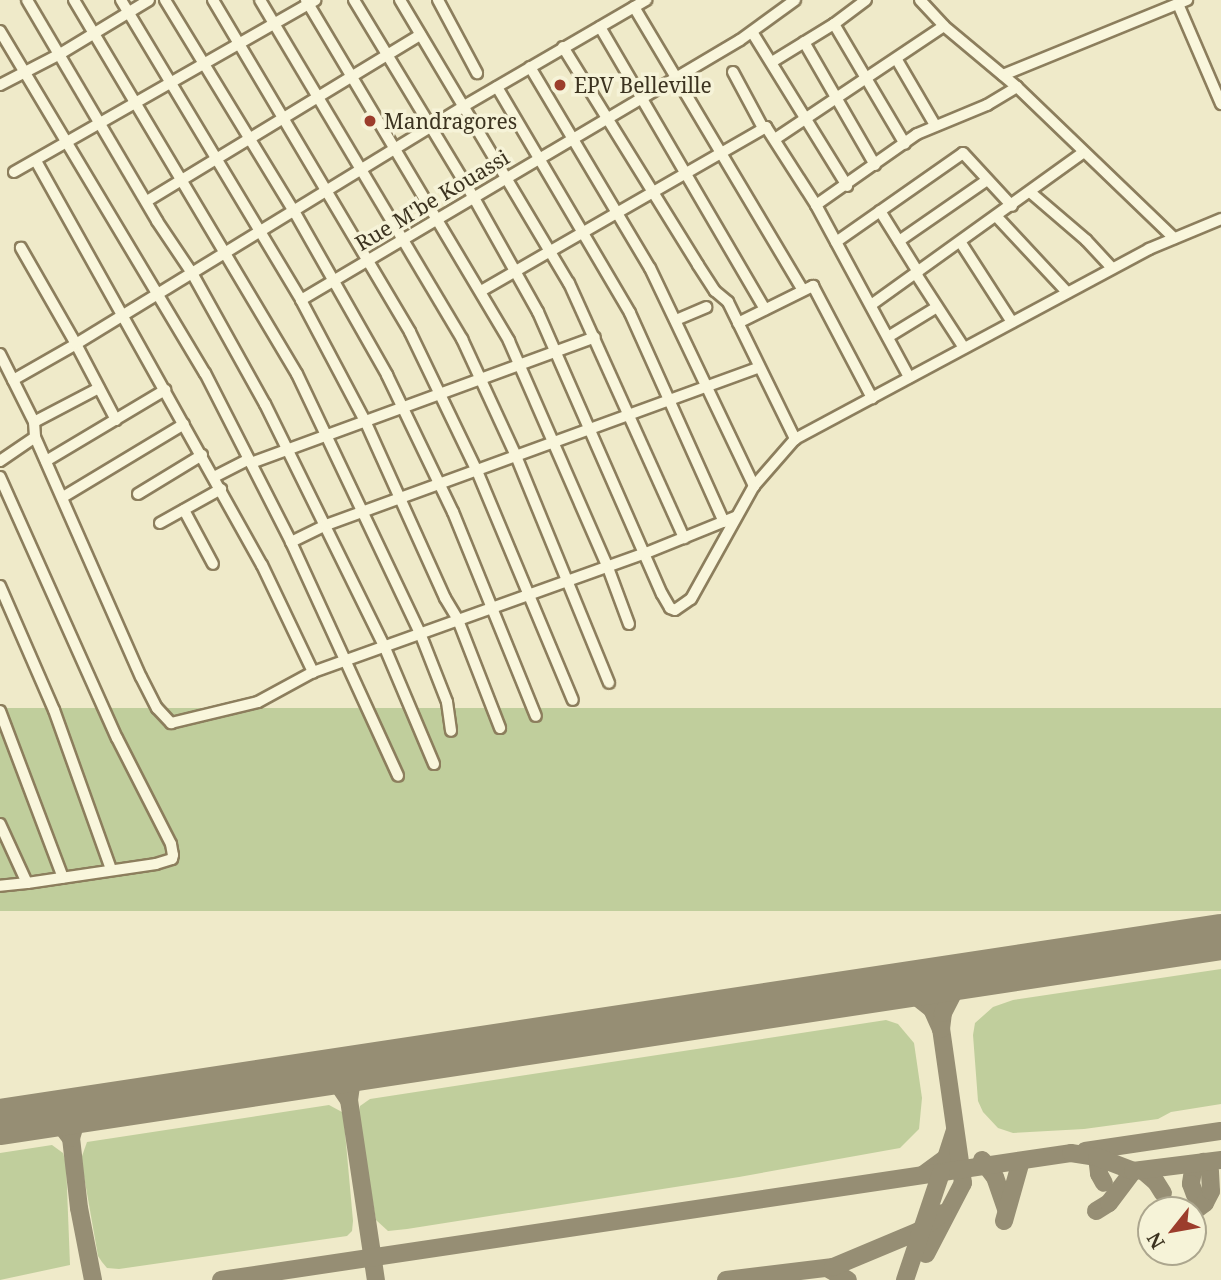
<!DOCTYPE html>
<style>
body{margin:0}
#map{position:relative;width:1221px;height:1280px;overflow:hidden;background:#efeac9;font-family:"Noto Serif",serif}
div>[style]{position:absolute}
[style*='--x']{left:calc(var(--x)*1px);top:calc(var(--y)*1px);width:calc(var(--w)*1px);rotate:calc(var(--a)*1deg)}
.green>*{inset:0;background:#c0ce9c;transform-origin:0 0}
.taxiway>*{height:18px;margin:-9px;padding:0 9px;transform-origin:9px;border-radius:9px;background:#968e74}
.runway>*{height:46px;margin:-23px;padding:0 23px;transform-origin:23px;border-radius:23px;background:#968e74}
.roads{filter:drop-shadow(2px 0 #8c7e5d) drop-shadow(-2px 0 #8c7e5d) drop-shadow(0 2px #8c7e5d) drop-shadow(0 -2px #8c7e5d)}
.minor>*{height:10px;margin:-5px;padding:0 5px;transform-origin:5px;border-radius:5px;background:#f9f6dc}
.dots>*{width:19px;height:19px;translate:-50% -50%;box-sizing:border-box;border:4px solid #f6f3d8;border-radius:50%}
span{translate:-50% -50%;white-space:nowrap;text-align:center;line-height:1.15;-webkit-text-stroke:7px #f6f3d8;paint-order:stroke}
.poi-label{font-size:21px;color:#3c3320}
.left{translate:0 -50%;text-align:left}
.street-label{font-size:21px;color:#3c3320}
.north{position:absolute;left:1137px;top:1196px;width:70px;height:70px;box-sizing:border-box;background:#f6f3d8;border:2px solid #aca68e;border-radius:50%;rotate:239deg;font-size:19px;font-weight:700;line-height:28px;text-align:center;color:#3c3320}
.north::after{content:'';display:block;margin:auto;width:24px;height:32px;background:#9c3d2c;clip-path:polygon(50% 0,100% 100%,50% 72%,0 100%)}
</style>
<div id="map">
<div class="green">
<div style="left:1221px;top:708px;width:203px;height:1235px;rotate:90deg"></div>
<div style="clip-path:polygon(1221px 969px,1221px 1104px,1171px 1112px,1158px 1119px,1084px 1129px,1013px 1133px,998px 1128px,983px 1112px,978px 1101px,973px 1035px,975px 1023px,993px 1007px,1013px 1000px)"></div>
<div style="clip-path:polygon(886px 1020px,898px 1024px,914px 1043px,922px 1098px,919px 1129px,900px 1148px,739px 1177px,407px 1229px,388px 1231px,376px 1220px,358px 1118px,360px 1106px,370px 1099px)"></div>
<div style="clip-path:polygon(329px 1105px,342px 1112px,344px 1121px,353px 1221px,352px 1231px,347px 1236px,119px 1269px,107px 1268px,102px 1262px,98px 1256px,81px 1159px,87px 1142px)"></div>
<div style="clip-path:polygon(52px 1145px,63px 1153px,66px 1163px,70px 1265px,0 1280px,0 1153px)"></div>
</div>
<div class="taxiway">
<div style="--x:886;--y:988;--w:34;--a:17"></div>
<div style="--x:918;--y:998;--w:18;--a:38"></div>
<div style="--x:932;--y:1009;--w:22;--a:66"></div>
<div style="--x:370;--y:1066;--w:28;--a:134"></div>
<div style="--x:351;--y:1086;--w:14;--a:98"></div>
<div style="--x:349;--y:1100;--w:182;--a:81.5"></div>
<div style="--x:316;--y:1074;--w:21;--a:19"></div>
<div style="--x:336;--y:1081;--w:23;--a:56"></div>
<div style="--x:44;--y:1115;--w:15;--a:23"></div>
<div style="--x:58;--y:1121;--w:21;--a:53"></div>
<div style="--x:1085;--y:1151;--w:137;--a:-8.4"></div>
<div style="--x:1097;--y:1157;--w:17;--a:83"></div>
<div style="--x:1099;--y:1174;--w:10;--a:61"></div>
<div style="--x:982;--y:1160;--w:21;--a:53"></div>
<div style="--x:995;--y:1177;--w:34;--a:71"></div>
<div style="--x:1194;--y:1164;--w:20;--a:99"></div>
<div style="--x:1191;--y:1184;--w:12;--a:70"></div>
<div style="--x:1142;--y:1170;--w:18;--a:41"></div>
<div style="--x:1156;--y:1182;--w:13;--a:58"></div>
<div style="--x:924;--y:1174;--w:27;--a:-36"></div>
<div style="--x:946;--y:1158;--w:28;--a:-72"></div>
<div style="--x:1096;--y:1211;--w:15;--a:-32"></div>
<div style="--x:1109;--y:1203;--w:40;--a:-53"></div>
<div style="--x:1193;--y:1212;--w:15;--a:-37"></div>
<div style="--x:1205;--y:1203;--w:13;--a:-63"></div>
<div style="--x:1211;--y:1191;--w:19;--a:-93"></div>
<div style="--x:1210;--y:1172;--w:12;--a:-121"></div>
<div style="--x:1004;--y:1221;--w:62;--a:-74.2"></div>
<div style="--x:926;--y:1254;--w:80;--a:-62.5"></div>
<div style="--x:963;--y:1183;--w:156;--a:-98.1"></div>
<div style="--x:941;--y:1029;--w:16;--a:-83"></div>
<div style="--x:943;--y:1013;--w:22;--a:-63"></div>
<div style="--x:953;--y:993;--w:34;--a:-34"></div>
<div style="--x:827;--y:1268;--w:24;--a:30"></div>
<div style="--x:93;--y:1280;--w:73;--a:-101"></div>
<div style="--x:79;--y:1208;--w:70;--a:-96.5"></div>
<div style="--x:71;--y:1138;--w:14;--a:-73"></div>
<div style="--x:75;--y:1125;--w:25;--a:-43"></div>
<div style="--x:221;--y:1280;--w:859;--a:-8.5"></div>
<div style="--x:1071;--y:1153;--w:26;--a:9"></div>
<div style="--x:1097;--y:1157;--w:39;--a:21"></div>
<div style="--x:1133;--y:1171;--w:89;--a:-7.1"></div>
<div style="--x:726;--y:1280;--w:108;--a:-6.9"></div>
<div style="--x:833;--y:1267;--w:93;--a:-22.7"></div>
<div style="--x:919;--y:1231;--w:30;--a:-37"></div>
<div style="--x:905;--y:1280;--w:113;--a:-71.4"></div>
</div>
<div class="runway">
<div style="--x:0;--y:1122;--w:1235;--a:-8.62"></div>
</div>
<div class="roads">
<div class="minor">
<div style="--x:27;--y:0;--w:256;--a:59.5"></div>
<div style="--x:157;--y:221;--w:63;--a:56.1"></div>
<div style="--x:192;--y:273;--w:150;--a:60.9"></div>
<div style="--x:265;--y:404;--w:272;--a:63.8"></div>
<div style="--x:385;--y:648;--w:126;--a:67.1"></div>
<div style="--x:74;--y:0;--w:435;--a:59.2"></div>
<div style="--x:297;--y:374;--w:287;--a:64.6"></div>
<div style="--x:420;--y:633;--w:74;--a:68.6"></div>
<div style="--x:447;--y:702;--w:29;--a:82"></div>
<div style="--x:121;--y:0;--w:350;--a:59"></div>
<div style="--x:301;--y:300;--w:139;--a:62.1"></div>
<div style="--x:366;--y:423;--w:192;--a:65.7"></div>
<div style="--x:445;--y:598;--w:26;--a:59"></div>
<div style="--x:458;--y:620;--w:116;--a:68.7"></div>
<div style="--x:165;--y:0;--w:247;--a:58.6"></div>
<div style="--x:294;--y:211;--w:189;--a:60.4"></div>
<div style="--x:387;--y:375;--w:152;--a:64.3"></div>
<div style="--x:453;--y:512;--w:220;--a:67.9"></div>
<div style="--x:213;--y:0;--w:386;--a:59.3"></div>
<div style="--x:410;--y:332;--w:154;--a:64.3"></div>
<div style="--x:477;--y:471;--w:248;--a:67.3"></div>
<div style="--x:260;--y:0;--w:395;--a:59.2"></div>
<div style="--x:462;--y:339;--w:129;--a:65.2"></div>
<div style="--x:516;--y:456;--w:245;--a:67.7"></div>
<div style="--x:306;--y:0;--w:397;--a:59.2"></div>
<div style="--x:509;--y:341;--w:244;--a:66.4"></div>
<div style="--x:607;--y:565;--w:63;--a:69.6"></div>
<div style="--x:354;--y:0;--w:232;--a:58.8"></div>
<div style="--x:474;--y:198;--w:131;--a:60.7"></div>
<div style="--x:538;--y:312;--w:308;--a:66.3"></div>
<div style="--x:662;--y:594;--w:16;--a:60"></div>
<div style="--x:670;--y:608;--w:5;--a:22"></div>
<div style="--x:675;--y:610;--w:19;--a:-35"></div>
<div style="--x:691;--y:599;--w:129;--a:-60.9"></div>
<div style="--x:754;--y:486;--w:62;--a:-48.9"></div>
<div style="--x:795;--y:439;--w:402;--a:-28.2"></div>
<div style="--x:1149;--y:249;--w:78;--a:-22.6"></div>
<div style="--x:400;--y:0;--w:330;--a:59.2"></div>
<div style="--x:569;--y:283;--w:280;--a:65.7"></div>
<div style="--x:438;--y:0;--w:83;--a:61.9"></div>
<div style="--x:920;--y:0;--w:35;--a:47"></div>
<div style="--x:944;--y:26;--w:95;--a:39.9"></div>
<div style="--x:1017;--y:87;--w:218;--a:43.9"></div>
<div style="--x:1178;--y:4;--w:109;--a:66.7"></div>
<div style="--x:634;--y:7;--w:328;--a:59.2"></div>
<div style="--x:834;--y:24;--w:139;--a:59.4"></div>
<div style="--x:600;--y:27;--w:327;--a:59.7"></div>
<div style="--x:0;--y:31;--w:399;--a:59.1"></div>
<div style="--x:205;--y:373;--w:190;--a:63"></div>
<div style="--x:291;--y:542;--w:257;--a:65.4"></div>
<div style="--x:752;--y:32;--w:181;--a:58.3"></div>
<div style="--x:804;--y:42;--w:142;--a:60"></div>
<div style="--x:563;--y:47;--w:256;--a:58.2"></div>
<div style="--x:698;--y:265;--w:31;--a:57"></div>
<div style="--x:715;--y:291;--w:17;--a:40"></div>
<div style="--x:728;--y:302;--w:153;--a:63.9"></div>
<div style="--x:897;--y:60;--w:75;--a:59.7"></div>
<div style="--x:772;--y:62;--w:73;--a:-31.5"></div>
<div style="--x:834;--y:24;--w:40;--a:-37"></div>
<div style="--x:530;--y:67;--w:234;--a:59.2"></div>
<div style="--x:650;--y:268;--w:242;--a:64.5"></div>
<div style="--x:733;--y:72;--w:64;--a:61.8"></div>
<div style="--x:1003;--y:75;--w:199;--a:-22.2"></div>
<div style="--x:0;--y:85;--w:68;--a:-27.3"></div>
<div style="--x:60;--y:54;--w:104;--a:-31.2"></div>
<div style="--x:497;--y:87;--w:262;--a:59.5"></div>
<div style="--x:630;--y:313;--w:229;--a:65.8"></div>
<div style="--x:775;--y:139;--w:203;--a:-33.8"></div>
<div style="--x:36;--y:161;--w:463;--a:60.8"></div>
<div style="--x:262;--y:565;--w:119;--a:64.5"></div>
<div style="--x:14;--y:172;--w:347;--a:-29.7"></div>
<div style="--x:1030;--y:192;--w:74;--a:40.6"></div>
<div style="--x:1086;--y:240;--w:38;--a:47"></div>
<div style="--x:147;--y:201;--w:320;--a:-31.3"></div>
<div style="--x:816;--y:205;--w:123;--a:-35.1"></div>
<div style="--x:917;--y:134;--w:76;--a:-22.5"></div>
<div style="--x:987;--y:105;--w:35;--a:-31"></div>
<div style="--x:880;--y:211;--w:72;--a:58.1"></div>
<div style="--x:997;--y:217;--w:103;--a:47"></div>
<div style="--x:899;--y:241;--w:107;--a:-34.7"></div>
<div style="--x:836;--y:242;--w:155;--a:-35"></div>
<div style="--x:963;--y:153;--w:72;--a:47.2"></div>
<div style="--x:961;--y:243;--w:94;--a:57.2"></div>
<div style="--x:916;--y:274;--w:88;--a:57"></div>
<div style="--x:481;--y:291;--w:329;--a:-29.9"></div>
<div style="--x:766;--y:127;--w:93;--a:57.3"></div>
<div style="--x:816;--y:205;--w:196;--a:61.6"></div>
<div style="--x:301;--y:300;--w:510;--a:-30.64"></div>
<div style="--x:740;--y:40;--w:68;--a:-36"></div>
<div style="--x:871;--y:305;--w:262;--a:-35.7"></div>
<div style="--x:676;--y:320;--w:33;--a:-23"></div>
<div style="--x:738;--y:323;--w:84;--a:-26.3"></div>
<div style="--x:813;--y:286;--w:127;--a:62.2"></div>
<div style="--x:888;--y:337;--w:57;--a:-31.5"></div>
<div style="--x:0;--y:354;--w:76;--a:63.4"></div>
<div style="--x:34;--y:422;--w:15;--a:86"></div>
<div style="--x:35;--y:437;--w:262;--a:66.2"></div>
<div style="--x:141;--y:677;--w:35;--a:63"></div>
<div style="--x:157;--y:708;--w:21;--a:47"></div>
<div style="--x:171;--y:723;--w:89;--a:-13.6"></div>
<div style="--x:258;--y:702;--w:63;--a:-28.6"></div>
<div style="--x:313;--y:672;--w:354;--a:-19.7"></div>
<div style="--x:646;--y:553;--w:96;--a:-22"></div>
<div style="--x:13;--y:380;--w:73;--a:-29.7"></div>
<div style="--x:76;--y:344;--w:111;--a:-119.8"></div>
<div style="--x:116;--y:420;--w:86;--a:-117.8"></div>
<div style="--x:76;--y:344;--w:455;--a:-31.5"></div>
<div style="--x:464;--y:106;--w:211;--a:-30.2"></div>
<div style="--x:34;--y:422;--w:73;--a:-27.6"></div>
<div style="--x:0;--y:461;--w:42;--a:-34.4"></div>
<div style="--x:46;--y:461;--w:139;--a:-30.8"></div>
<div style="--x:251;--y:463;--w:366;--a:-20.1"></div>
<div style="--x:0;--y:477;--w:286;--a:65.9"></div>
<div style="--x:117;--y:738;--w:119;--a:63"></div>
<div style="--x:171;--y:844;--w:11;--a:80"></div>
<div style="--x:173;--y:855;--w:4;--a:104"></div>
<div style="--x:172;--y:859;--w:17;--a:163"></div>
<div style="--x:156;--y:864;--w:130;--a:171.6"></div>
<div style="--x:214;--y:477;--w:39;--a:-27"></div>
<div style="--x:138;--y:494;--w:75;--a:-31.4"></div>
<div style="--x:63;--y:497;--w:141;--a:-31.1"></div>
<div style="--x:184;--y:510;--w:61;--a:61.8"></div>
<div style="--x:160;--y:523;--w:70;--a:-29.1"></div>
<div style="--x:291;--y:542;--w:39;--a:-26"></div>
<div style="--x:326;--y:525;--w:461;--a:-20"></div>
<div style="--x:0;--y:586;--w:135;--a:66.5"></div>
<div style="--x:54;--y:710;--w:169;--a:70.3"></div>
<div style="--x:0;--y:711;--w:178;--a:69.3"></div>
<div style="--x:0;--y:824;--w:65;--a:65.4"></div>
<div style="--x:27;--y:883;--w:27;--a:174"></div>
</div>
</div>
<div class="dots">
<div style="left:560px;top:85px;background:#9c3d2c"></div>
<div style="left:370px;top:121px;background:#9c3d2c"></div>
</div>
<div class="poi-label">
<span class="left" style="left:574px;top:85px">EPV Belleville</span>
<span class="left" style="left:384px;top:121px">Mandragores</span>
</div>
<div class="street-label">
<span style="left:432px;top:200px;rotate:-31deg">Rue M'be Kouassi</span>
</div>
<div class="north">N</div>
</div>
